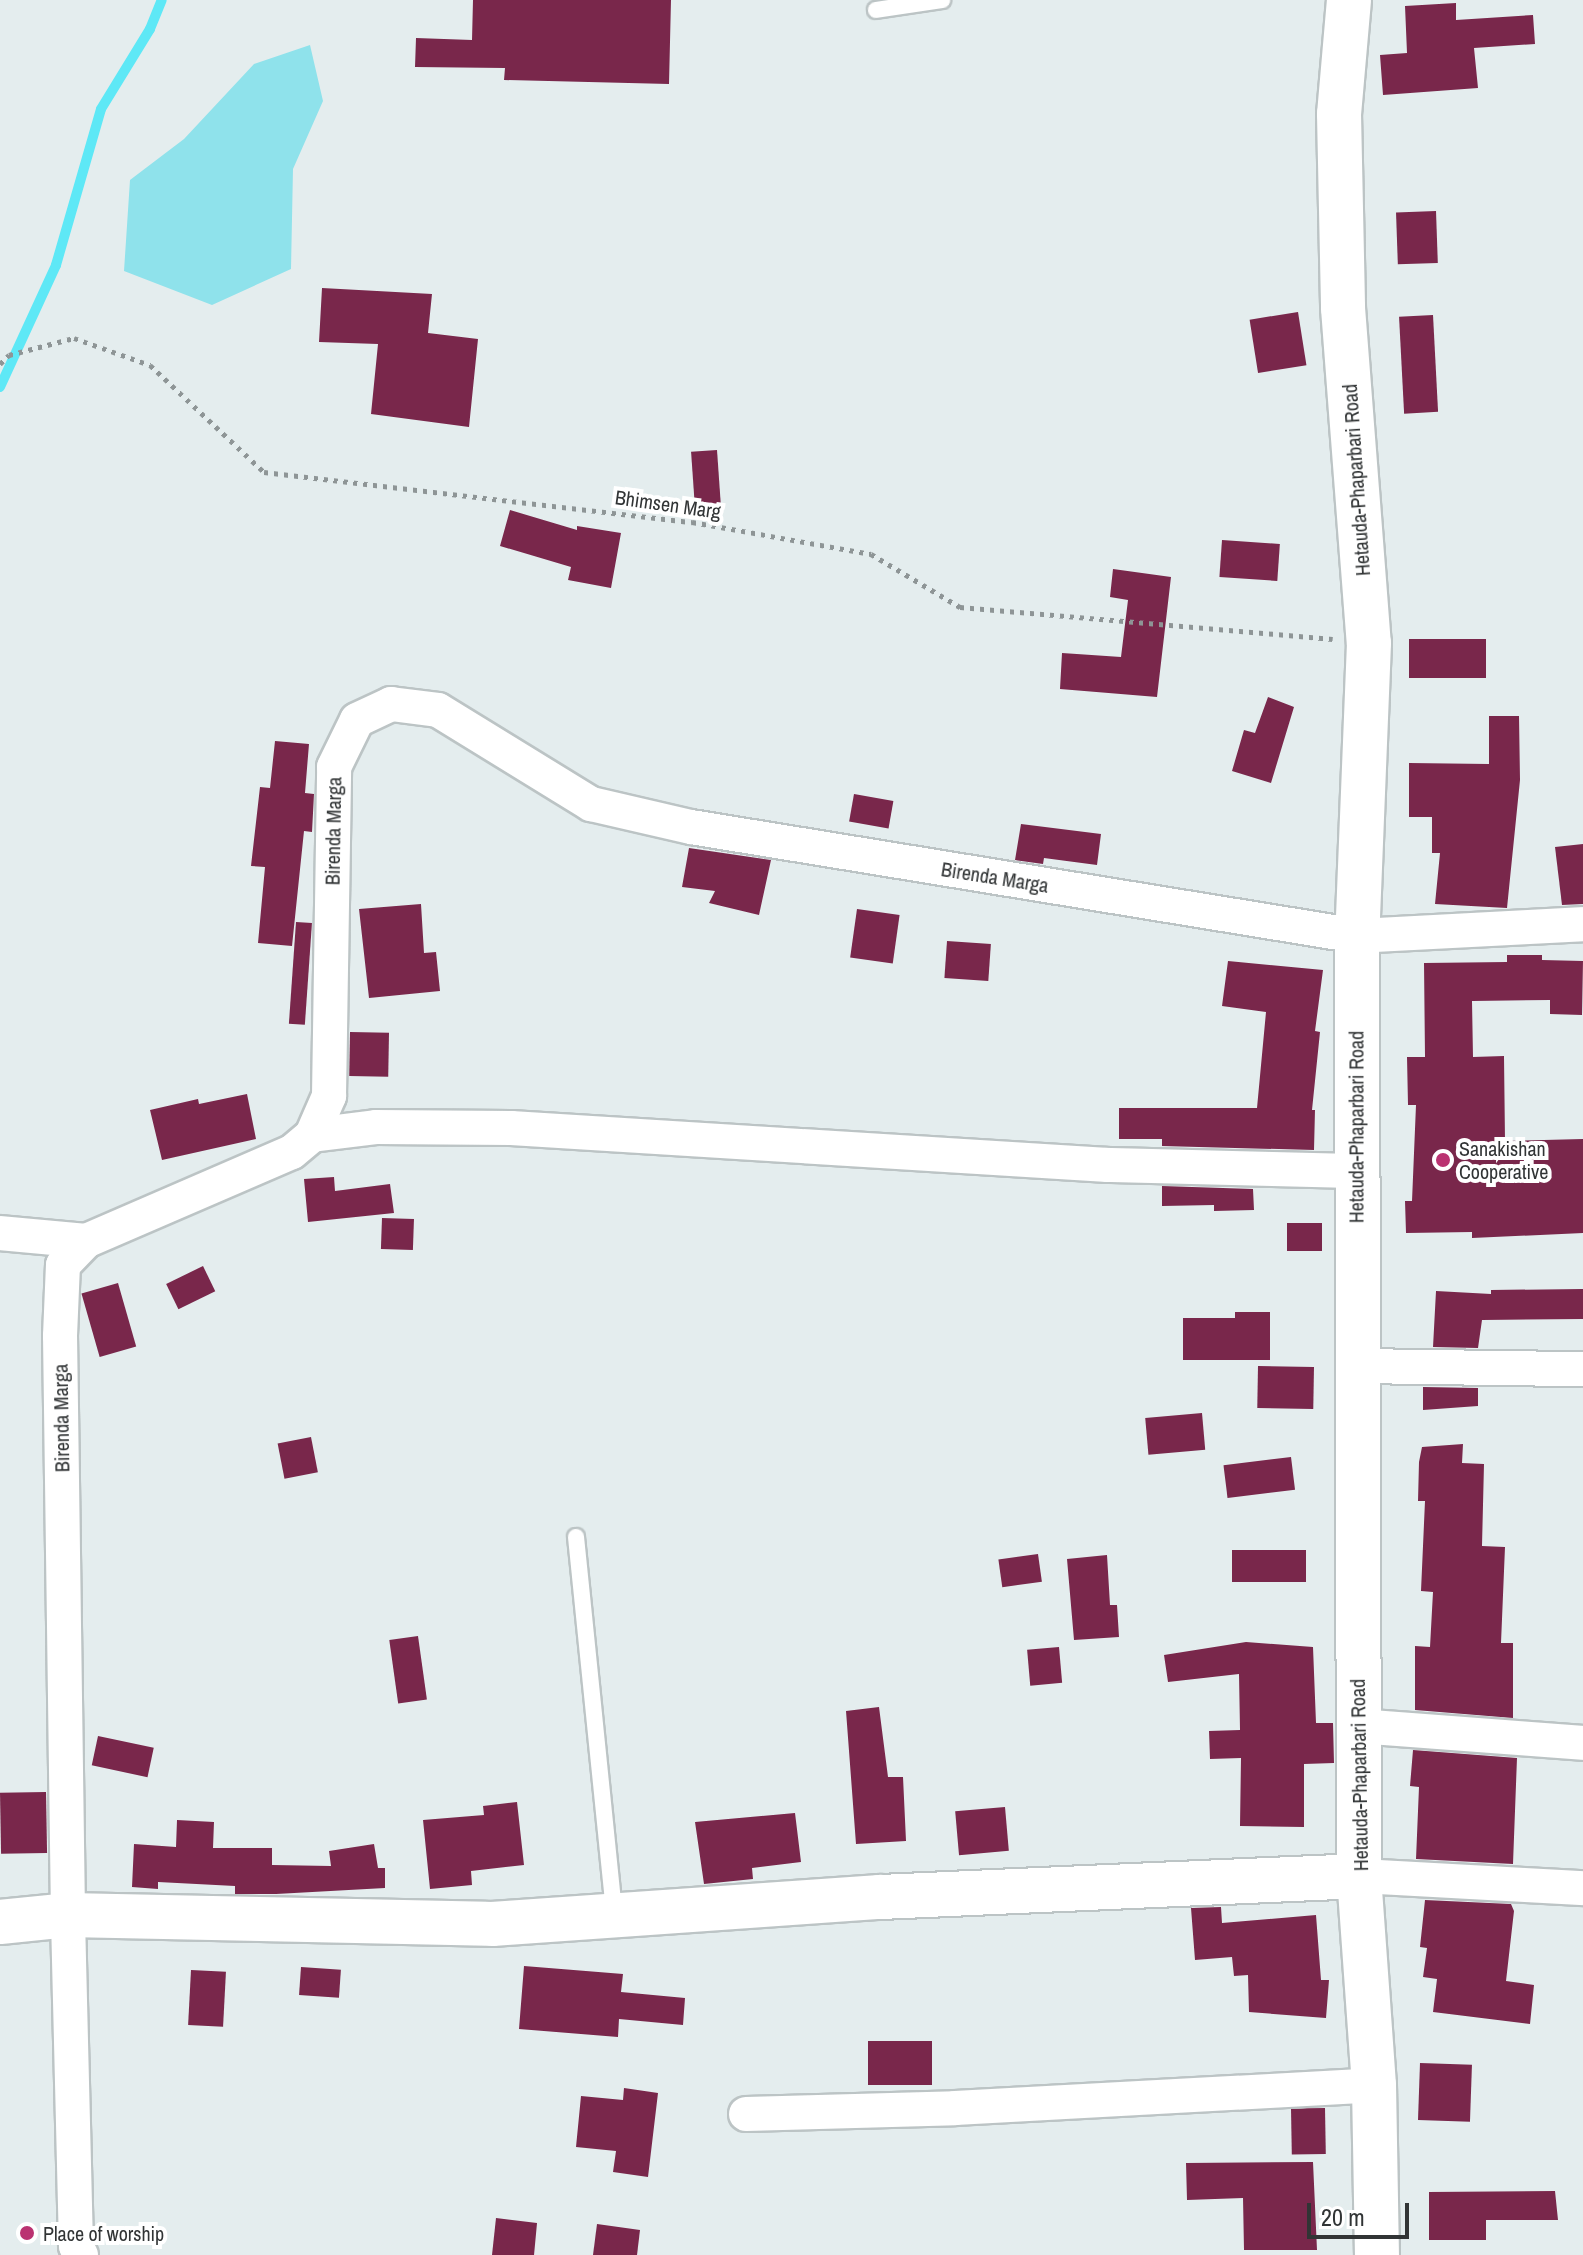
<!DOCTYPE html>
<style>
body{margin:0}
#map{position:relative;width:1583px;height:2255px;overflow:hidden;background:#e4edee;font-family:"Archivo Narrow",sans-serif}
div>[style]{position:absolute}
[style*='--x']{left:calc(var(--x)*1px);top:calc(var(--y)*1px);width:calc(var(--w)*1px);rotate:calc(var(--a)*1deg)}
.green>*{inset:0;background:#8fe2eb}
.stream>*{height:10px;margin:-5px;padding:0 5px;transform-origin:5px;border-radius:5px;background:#5ee8f6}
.building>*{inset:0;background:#79274b;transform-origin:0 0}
.path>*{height:5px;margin-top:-2.5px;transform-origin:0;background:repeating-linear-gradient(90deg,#8e9596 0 4px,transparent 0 10px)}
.roads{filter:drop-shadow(2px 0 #bcc4c5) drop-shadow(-2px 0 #bcc4c5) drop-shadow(0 2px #bcc4c5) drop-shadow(0 -2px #bcc4c5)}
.lane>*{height:16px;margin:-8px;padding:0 8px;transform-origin:8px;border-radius:8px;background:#fff}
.street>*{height:34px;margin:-17px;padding:0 17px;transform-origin:17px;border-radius:17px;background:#fff}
.secondary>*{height:44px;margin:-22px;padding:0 22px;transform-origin:22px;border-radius:22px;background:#fff}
.highway>*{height:44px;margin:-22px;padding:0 22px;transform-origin:22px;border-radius:22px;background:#fff}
.dots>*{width:22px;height:22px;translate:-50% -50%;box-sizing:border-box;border:4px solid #fff;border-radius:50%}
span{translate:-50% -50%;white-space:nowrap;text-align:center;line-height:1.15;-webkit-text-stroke:8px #fff;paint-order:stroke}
.street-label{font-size:20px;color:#313435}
.poi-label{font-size:20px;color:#313435}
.left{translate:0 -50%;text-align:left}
.scale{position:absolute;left:1307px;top:2203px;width:102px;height:36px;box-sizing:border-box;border:4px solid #313435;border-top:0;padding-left:10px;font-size:24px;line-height:28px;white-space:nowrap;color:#313435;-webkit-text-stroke:6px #fff;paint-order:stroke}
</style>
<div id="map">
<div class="green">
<div style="clip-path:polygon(310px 45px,323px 101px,293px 169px,291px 269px,212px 305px,124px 271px,130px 180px,184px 139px,254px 64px)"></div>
</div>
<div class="stream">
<div style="--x:0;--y:387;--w:134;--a:-65.3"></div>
<div style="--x:56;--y:265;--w:162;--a:-73.9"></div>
<div style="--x:101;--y:109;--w:94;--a:-58.5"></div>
<div style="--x:150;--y:29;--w:31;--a:-68"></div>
</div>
<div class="building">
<div style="clip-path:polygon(473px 0,671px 0,669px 84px,504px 80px,505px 68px,415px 67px,416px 38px,472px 40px)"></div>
<div style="clip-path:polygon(1456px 3px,1456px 20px,1533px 15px,1535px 44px,1474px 48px,1478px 88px,1383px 95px,1380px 55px,1407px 53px,1405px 6px)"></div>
<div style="left:1436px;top:211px;width:52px;height:40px;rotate:88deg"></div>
<div style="clip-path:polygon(322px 288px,432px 294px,428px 333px,478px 339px,469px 427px,371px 414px,378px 344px,319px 342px)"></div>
<div style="left:1298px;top:312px;width:54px;height:49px;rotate:81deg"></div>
<div style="left:1433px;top:315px;width:97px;height:34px;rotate:87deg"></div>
<div style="left:717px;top:450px;width:62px;height:26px;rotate:86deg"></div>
<div style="clip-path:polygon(510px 510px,577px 530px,577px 526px,621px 533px,611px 588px,568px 580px,571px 567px,500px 546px)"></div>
<div style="left:1222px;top:540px;width:58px;height:37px;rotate:4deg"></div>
<div style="clip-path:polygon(1113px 569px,1171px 577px,1157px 697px,1060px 689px,1062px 653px,1121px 657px,1128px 600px,1110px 597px)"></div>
<div style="left:1486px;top:639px;width:39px;height:77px;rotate:90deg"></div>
<div style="clip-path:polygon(1268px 697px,1294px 707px,1271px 783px,1232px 771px,1244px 730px,1255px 733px)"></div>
<div style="clip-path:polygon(1489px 716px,1519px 716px,1520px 780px,1507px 908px,1435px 904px,1440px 853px,1432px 853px,1432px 817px,1409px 817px,1409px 763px,1489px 764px)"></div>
<div style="clip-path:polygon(275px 741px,309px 744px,305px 793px,314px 794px,312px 832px,304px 831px,292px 946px,258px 943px,265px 867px,251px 866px,260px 787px,270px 788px)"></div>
<div style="left:854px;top:794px;width:40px;height:28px;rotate:10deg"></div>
<div style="clip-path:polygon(1021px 824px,1101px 834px,1097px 865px,1044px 858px,1043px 864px,1015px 860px)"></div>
<div style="clip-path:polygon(1583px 844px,1583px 904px,1562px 905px,1555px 847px)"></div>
<div style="clip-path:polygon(689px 848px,771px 860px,759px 915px,709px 903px,715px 891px,682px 887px)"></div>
<div style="clip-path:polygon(421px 904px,424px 953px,436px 952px,440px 991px,369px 998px,359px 909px)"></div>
<div style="left:857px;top:909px;width:43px;height:49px;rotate:8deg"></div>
<div style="left:296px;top:922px;width:16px;height:102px;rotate:4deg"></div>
<div style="left:947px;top:941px;width:44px;height:37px;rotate:4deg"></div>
<div style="clip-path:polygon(1507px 955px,1542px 955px,1542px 960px,1583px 961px,1582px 1015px,1550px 1014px,1550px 1000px,1472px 1001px,1473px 1057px,1504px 1056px,1505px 1141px,1583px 1139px,1583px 1233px,1472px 1238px,1472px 1232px,1406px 1233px,1405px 1201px,1412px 1201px,1416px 1105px,1408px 1105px,1407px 1057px,1425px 1057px,1424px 963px,1507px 962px)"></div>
<div style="clip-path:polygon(1228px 961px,1323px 970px,1315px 1031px,1320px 1032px,1312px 1110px,1315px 1110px,1314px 1150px,1162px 1146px,1162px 1139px,1119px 1139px,1119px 1108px,1257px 1108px,1266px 1012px,1222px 1006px)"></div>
<div style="left:350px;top:1032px;width:39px;height:44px;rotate:1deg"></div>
<div style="clip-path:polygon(247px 1094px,256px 1139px,162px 1160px,150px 1110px,198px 1099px,199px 1104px)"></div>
<div style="clip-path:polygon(334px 1177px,335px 1191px,390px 1184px,394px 1213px,308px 1222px,304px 1179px)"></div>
<div style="clip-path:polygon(1162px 1186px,1253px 1189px,1254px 1210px,1214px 1211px,1214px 1205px,1162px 1206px)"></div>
<div style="left:382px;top:1218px;width:32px;height:31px;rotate:2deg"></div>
<div style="left:1287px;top:1223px;width:35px;height:28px"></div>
<div style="left:203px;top:1266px;width:28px;height:41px;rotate:64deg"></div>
<div style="left:118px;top:1283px;width:66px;height:38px;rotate:74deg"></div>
<div style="clip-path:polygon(1583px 1289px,1583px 1319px,1482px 1320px,1478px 1348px,1433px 1347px,1436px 1291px,1491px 1294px,1491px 1290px)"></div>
<div style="clip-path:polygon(1235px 1312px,1270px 1312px,1270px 1360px,1183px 1360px,1183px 1318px,1235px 1318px)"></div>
<div style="left:1258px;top:1366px;width:56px;height:42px;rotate:1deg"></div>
<div style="clip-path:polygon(1423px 1387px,1478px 1388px,1478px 1406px,1423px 1410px)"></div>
<div style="left:1202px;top:1413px;width:37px;height:57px;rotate:85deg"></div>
<div style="left:311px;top:1437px;width:36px;height:34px;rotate:79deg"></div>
<div style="clip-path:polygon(1463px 1444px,1462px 1463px,1484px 1464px,1482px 1546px,1505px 1547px,1501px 1643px,1513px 1643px,1513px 1718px,1415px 1710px,1415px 1646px,1430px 1647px,1433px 1592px,1421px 1591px,1425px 1501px,1418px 1501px,1419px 1462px,1422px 1447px)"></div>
<div style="left:1291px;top:1457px;width:33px;height:68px;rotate:83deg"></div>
<div style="left:1306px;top:1550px;width:32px;height:74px;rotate:90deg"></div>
<div style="left:1038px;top:1554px;width:28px;height:40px;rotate:82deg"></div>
<div style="clip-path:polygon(1107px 1555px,1110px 1605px,1117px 1605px,1119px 1637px,1074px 1640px,1067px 1559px)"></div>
<div style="left:418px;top:1636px;width:64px;height:29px;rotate:82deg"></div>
<div style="clip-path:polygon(1246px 1642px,1313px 1647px,1316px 1723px,1333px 1723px,1334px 1763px,1304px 1764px,1304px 1827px,1240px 1826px,1241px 1758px,1210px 1759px,1209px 1731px,1240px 1730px,1239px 1674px,1168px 1682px,1164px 1655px)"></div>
<div style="left:1059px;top:1647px;width:36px;height:32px;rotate:85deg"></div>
<div style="clip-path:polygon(879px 1707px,888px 1777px,903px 1777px,906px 1841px,856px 1844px,846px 1711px)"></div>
<div style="left:98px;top:1736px;width:57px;height:30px;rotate:12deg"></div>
<div style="clip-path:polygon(1413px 1750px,1517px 1758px,1513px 1864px,1416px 1859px,1419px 1787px,1410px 1786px)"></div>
<div style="left:46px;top:1792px;width:61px;height:46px;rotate:89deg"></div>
<div style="clip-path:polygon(517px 1802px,524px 1865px,471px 1871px,472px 1885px,430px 1889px,423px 1820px,484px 1815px,483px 1806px)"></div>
<div style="left:1005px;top:1807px;width:44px;height:50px;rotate:85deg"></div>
<div style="clip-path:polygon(795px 1813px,801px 1862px,752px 1868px,753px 1879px,704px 1884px,695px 1822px)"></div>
<div style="clip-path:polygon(177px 1820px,214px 1822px,213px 1848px,272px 1848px,272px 1865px,331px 1866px,329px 1851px,374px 1844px,378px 1868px,385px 1868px,385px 1888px,276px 1894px,235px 1894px,235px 1886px,158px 1882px,158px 1889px,132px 1887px,134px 1844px,176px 1847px)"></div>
<div style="clip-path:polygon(1425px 1900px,1511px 1904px,1514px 1911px,1506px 1981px,1534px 1985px,1530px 2024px,1433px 2012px,1437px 1979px,1423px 1977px,1427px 1948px,1420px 1947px)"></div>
<div style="clip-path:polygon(1221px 1907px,1222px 1923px,1316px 1915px,1321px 1980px,1329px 1980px,1326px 2018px,1249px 2012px,1248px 1975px,1234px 1976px,1232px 1957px,1195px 1960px,1191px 1908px)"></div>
<div style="clip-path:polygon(524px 1966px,623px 1974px,621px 1992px,685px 1998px,683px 2025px,619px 2019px,618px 2037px,519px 2029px)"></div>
<div style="left:301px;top:1967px;width:40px;height:28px;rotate:4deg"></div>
<div style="left:191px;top:1970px;width:35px;height:55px;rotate:3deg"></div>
<div style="left:868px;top:2041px;width:64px;height:44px"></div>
<div style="left:1420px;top:2063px;width:52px;height:57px;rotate:2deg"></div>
<div style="clip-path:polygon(624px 2088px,658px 2093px,648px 2177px,613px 2172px,616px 2151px,576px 2147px,581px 2096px,623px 2100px)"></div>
<div style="left:1325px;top:2108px;width:46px;height:34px;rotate:89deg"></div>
<div style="clip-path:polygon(1313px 2162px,1317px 2250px,1244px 2250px,1243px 2198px,1187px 2200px,1186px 2163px)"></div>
<div style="clip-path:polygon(1555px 2191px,1558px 2220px,1486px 2220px,1486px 2240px,1429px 2240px,1429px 2192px)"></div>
<div style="clip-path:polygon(496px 2218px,537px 2223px,534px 2255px,492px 2255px)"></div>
<div style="clip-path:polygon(597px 2224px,640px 2230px,637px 2255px,593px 2255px)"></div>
</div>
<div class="path">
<div style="--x:0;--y:364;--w:13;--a:-45"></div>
<div style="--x:9;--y:355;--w:67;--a:-14.7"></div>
<div style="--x:74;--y:338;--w:81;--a:19.6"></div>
<div style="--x:150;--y:365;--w:156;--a:43.2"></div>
<div style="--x:264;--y:472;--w:431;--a:6.7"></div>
<div style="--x:692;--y:522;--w:182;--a:10.1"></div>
<div style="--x:871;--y:554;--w:104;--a:30.8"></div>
<div style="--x:960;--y:607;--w:374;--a:4.9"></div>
</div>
<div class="roads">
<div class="lane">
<div style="--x:876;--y:10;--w:67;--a:-8.6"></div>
<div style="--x:576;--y:1537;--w:379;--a:84.2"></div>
</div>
<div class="street">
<div style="--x:312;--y:1135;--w:64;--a:-7.1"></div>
<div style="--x:376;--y:1127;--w:135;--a:0.4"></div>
<div style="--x:511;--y:1128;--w:598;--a:3.55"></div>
<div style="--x:1108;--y:1165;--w:248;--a:1.4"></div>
<div style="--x:0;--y:1233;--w:86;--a:5.3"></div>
<div style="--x:1356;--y:1366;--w:227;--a:0.8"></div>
<div style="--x:1358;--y:1726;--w:226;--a:4.3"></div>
<div style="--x:1359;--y:1876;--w:224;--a:3.1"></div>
<div style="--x:746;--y:2114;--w:209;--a:-1.6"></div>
<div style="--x:955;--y:2108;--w:420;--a:-3.1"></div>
<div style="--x:81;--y:2255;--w:10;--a:-119"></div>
<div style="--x:76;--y:2246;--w:331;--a:-91.4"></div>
<div style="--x:68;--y:1915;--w:579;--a:-90.79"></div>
<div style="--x:60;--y:1336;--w:71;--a:-87.6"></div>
<div style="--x:63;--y:1265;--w:33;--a:-46"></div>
<div style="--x:86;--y:1241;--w:224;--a:-23.4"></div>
<div style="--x:292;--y:1152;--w:26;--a:-40"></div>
<div style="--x:312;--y:1135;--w:43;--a:-66.4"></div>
<div style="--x:329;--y:1096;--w:329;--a:-89.1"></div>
<div style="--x:334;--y:767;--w:52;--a:-63.9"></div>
<div style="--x:357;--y:720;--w:38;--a:-25"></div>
<div style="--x:391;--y:704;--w:47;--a:7.3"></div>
<div style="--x:438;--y:710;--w:180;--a:31.6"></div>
<div style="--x:591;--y:804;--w:103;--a:13"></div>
<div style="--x:691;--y:827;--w:675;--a:9.29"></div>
<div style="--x:1357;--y:936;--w:226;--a:-3"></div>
</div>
<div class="secondary">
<div style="--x:0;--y:1922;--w:68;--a:-5.9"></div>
<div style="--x:68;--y:1915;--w:424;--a:1.2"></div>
<div style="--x:492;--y:1924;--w:389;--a:-4"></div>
<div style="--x:880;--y:1897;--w:479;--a:-2.5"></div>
</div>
<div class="highway">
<div style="--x:1349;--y:0;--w:114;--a:95"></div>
<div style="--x:1339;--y:114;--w:194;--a:88.8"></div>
<div style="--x:1343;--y:308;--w:336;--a:85.6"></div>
<div style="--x:1369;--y:643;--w:293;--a:92.3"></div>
<div style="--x:1357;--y:936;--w:940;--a:89.88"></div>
<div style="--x:1359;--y:1876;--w:210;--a:85.9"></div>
<div style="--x:1374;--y:2085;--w:170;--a:89"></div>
</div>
</div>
<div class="dots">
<div style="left:1443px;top:1160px;background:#ba3271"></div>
<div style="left:27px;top:2233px;background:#ba3271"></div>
</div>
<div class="street-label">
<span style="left:1356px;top:480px;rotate:-94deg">Hetauda-Phaparbari Road</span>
<span style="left:668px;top:504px;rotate:8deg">Bhimsen Marg</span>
<span style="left:333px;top:831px;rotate:-89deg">Birenda Marga</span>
<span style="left:995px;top:877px;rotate:9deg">Birenda Marga</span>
<span style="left:1356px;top:1127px;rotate:-90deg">Hetauda-Phaparbari Road</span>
<span style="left:61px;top:1418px;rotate:-91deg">Birenda Marga</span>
<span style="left:1359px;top:1775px;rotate:-91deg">Hetauda-Phaparbari Road</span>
</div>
<div class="poi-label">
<span class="left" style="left:1459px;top:1160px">Sanakishan<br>Cooperative</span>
<span class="left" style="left:43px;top:2233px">Place of worship</span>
</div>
<div class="scale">20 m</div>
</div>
